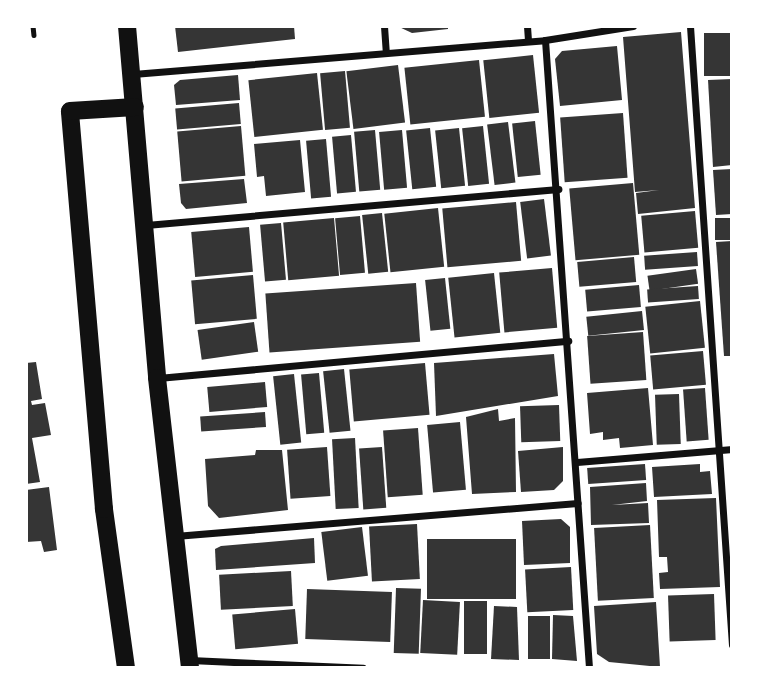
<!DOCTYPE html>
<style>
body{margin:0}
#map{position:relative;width:758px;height:694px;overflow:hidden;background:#fff;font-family:Rubik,sans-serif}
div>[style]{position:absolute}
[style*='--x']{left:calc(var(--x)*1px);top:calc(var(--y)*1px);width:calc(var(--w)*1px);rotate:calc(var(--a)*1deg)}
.building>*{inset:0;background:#353535;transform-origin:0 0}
.path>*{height:4.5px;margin:-2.25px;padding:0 2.25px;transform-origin:2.25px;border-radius:2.25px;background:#111}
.minor>*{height:7px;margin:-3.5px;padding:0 3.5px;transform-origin:3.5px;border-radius:3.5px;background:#111}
.primary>*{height:18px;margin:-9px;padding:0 9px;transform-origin:9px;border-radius:9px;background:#111}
span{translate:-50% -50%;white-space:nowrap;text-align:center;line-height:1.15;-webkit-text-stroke:5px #fff;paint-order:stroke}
.frame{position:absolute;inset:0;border:28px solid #fff;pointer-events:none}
</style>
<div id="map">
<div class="building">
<div style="clip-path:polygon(175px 26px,294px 26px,295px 39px,178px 52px)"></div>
<div style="clip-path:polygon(397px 26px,448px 26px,448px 29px,412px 33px)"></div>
<div style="clip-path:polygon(681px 32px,695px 208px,638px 214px,636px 193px,659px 190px,635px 192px,623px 37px)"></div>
<div style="left:732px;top:33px;width:43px;height:28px;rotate:90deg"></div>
<div style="clip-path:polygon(617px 46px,622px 100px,560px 106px,555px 59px,562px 51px)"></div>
<div style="left:533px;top:55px;width:58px;height:50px;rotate:84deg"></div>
<div style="left:479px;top:60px;width:57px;height:75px;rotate:84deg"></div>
<div style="left:398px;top:65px;width:58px;height:52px;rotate:83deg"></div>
<div style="left:345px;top:71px;width:57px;height:25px;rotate:85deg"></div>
<div style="left:317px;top:73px;width:57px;height:69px;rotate:84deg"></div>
<div style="clip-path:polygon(238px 75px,240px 100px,176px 105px,174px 85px,180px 80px)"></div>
<div style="clip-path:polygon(732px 79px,732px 165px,713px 167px,708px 80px)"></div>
<div style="left:239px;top:103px;width:21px;height:64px;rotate:85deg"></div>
<div style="left:623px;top:113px;width:65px;height:63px;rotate:86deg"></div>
<div style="left:535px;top:121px;width:54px;height:23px;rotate:84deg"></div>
<div style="left:508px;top:122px;width:61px;height:21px;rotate:83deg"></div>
<div style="left:241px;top:126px;width:50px;height:64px;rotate:85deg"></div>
<div style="left:483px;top:126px;width:58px;height:21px;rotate:84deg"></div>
<div style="left:430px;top:128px;width:59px;height:24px;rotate:84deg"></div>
<div style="left:459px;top:128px;width:58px;height:24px;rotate:84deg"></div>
<div style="left:375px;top:130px;width:60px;height:21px;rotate:85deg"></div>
<div style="left:402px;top:130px;width:58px;height:23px;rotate:85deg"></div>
<div style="left:351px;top:135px;width:57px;height:19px;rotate:85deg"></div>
<div style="left:326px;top:139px;width:58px;height:20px;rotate:85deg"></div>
<div style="clip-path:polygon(300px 140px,305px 192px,266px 196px,264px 176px,257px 177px,254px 144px)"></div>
<div style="clip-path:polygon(732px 169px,732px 214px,716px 215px,713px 170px)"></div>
<div style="clip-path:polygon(244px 179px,247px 203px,186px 209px,181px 203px,179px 184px)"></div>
<div style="left:633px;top:183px;width:72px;height:64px;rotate:85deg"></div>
<div style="left:544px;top:199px;width:57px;height:24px;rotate:83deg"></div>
<div style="left:516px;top:202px;width:59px;height:74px;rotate:85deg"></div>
<div style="left:438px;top:208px;width:59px;height:54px;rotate:84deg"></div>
<div style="left:695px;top:211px;width:37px;height:54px;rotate:85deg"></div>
<div style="left:382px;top:213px;width:59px;height:20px;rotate:84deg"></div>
<div style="left:360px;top:216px;width:57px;height:25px;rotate:85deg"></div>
<div style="left:334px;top:218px;width:58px;height:51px;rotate:85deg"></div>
<div style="left:732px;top:218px;width:22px;height:17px;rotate:90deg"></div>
<div style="left:281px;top:223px;width:57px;height:21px;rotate:85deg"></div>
<div style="left:249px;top:227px;width:45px;height:58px;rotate:85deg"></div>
<div style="clip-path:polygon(732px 241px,732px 356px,724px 356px,716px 242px)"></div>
<div style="left:697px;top:252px;width:14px;height:53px;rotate:86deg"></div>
<div style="left:634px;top:257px;width:25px;height:57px;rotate:85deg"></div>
<div style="left:552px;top:268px;width:60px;height:53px;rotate:85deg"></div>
<div style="left:696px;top:269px;width:15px;height:49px;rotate:82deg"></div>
<div style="left:494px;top:273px;width:60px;height:46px;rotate:84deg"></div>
<div style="left:253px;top:275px;width:44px;height:62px;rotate:85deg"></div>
<div style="left:445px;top:278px;width:51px;height:20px;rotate:84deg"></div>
<div style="left:416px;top:283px;width:59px;height:151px;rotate:86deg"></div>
<div style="left:639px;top:285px;width:22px;height:54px;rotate:85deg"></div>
<div style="left:698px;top:286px;width:13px;height:51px;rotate:86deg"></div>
<div style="left:700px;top:301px;width:47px;height:55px;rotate:84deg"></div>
<div style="left:642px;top:311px;width:19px;height:56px;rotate:84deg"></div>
<div style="left:254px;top:322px;width:30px;height:57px;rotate:82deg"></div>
<div style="left:643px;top:332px;width:48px;height:56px;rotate:86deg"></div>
<div style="left:703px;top:351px;width:34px;height:53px;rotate:85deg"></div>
<div style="clip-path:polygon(554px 354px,558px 396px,436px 416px,434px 363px)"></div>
<div style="clip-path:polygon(36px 362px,42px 399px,31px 401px,32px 405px,45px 403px,51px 435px,32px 438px,40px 482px,26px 484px,26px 363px)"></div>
<div style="left:425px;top:363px;width:52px;height:76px;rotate:85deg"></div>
<div style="left:344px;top:369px;width:62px;height:21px;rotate:84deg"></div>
<div style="left:319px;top:373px;width:60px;height:18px;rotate:85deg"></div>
<div style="left:294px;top:374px;width:69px;height:21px;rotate:84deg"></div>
<div style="left:265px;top:382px;width:25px;height:58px;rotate:85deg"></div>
<div style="clip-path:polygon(648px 388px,653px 445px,620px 448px,619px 438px,603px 440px,603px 432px,590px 434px,587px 393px)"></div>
<div style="left:705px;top:388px;width:52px;height:22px;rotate:86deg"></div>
<div style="left:679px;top:394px;width:50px;height:24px;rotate:88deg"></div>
<div style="left:559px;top:405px;width:36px;height:39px;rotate:88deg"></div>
<div style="clip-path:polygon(498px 409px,499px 421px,515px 418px,516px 492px,472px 494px,466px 417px)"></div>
<div style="left:265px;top:412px;width:15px;height:65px;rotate:86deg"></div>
<div style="left:460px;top:422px;width:68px;height:33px;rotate:85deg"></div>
<div style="left:418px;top:428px;width:67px;height:35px;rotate:86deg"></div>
<div style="left:355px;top:438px;width:70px;height:23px;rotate:87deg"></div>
<div style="left:327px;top:447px;width:49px;height:40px;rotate:86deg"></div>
<div style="left:382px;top:447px;width:61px;height:23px;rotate:86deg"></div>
<div style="clip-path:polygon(563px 447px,563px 481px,554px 490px,521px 492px,518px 451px)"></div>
<div style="clip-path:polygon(256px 450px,282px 450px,288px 510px,219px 518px,208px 506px,205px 459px,255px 455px)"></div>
<div style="left:645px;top:464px;width:16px;height:58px;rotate:86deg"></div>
<div style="clip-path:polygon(700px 464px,700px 472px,710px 471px,712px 494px,654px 497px,652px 467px)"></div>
<div style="clip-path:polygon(646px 483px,647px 501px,612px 505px,648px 503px,649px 523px,591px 525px,590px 487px)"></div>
<div style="clip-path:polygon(49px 487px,57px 550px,44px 552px,41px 541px,26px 542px,26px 490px)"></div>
<div style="clip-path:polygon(716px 498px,720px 587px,660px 589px,659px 573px,668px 572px,667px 557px,659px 557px,657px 500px)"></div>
<div style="clip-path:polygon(561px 519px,570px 527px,570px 563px,524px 565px,522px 521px)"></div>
<div style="left:417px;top:524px;width:55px;height:48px;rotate:87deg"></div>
<div style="left:650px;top:525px;width:73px;height:56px;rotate:87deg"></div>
<div style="left:362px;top:527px;width:49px;height:41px;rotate:83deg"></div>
<div style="clip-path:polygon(314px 538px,315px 563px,216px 570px,215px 549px,221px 546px)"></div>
<div style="left:516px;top:539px;width:60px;height:89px;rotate:90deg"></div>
<div style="left:571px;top:567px;width:43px;height:46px;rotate:87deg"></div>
<div style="left:291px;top:571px;width:35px;height:72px;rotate:87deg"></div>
<div style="left:396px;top:588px;width:25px;height:65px;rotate:2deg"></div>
<div style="left:307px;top:589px;width:85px;height:50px;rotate:2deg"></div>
<div style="left:714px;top:594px;width:46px;height:46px;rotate:88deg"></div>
<div style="left:423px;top:600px;width:37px;height:53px;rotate:3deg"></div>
<div style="left:464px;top:601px;width:23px;height:53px"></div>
<div style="clip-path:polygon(656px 602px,660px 667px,609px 662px,597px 654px,594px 606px)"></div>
<div style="clip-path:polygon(494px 606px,517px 607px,519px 660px,491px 659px)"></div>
<div style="left:295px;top:609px;width:35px;height:63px;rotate:85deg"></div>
<div style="clip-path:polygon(553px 615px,573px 616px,577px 661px,552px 659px)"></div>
<div style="left:528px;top:616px;width:22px;height:43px"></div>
</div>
<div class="path">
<div style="--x:33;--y:26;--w:9;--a:84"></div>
</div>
<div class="minor">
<div style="--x:384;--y:26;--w:26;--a:86"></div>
<div style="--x:527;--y:26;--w:15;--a:86"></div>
<div style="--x:690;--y:26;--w:620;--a:86.12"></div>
<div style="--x:545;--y:40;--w:630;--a:85.99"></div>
<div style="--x:133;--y:74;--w:413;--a:-4.7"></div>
<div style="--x:545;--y:40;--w:89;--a:-9"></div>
<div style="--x:146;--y:225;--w:414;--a:-5"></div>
<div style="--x:158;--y:378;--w:412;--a:-5.2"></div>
<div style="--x:577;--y:462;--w:156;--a:-4.8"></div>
<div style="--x:175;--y:536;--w:404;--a:-4.7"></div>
<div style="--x:190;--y:660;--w:173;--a:2.6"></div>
</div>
<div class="primary">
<div style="--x:127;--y:26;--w:353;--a:85.1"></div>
<div style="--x:157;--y:378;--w:292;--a:83.5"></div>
<div style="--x:126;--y:668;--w:161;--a:-97.9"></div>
<div style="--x:104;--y:509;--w:399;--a:-94.9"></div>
<div style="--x:70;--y:111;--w:65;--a:-3.5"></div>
</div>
<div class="frame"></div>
</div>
